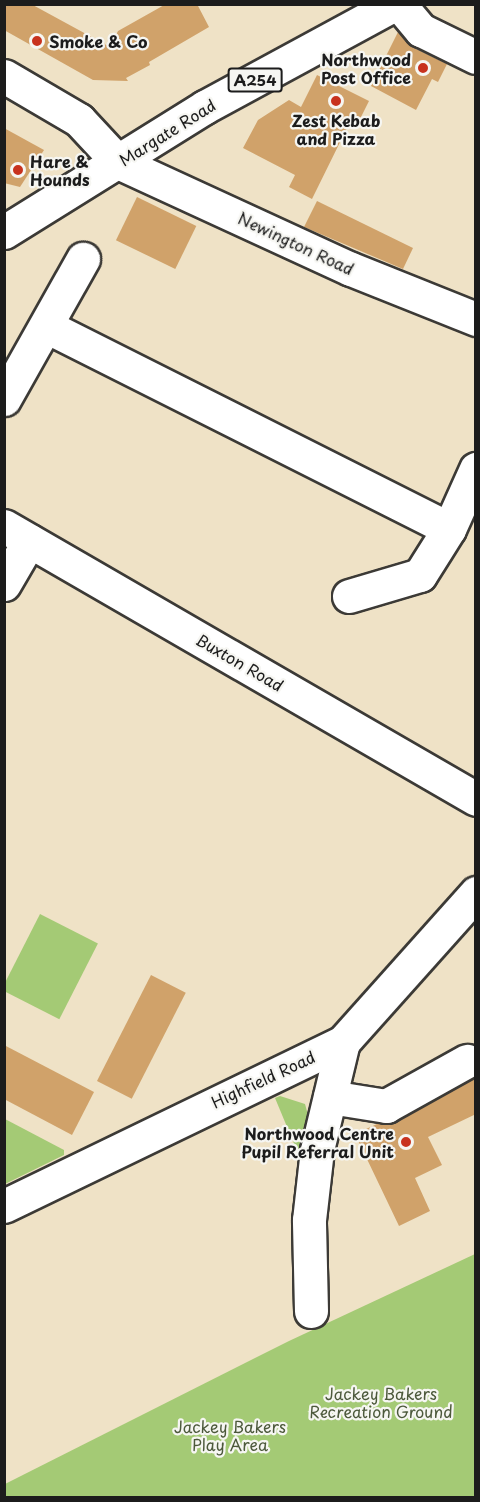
<!DOCTYPE html>
<style>
body{margin:0}
#map{position:relative;width:480px;height:1502px;overflow:hidden;background:#efe2c6;font-family:"Playpen Sans",sans-serif}
div>[style]{position:absolute}
[style*='--x']{left:calc(var(--x)*1px);top:calc(var(--y)*1px);width:calc(var(--w)*1px);rotate:calc(var(--a)*1deg)}
.green>*{inset:0;background:#a4ca75;transform-origin:0 0}
.building>*{inset:0;background:#d0a26a;transform-origin:0 0}
.roads{filter:drop-shadow(2px 0 #3c3a36) drop-shadow(-2px 0 #3c3a36) drop-shadow(0 2px #3c3a36) drop-shadow(0 -2px #3c3a36)}
.minor>*{height:33px;margin:-16.5px;padding:0 16.5px;transform-origin:16.5px;border-radius:16.5px;background:#fff}
.major>*{height:33px;margin:-16.5px;padding:0 16.5px;transform-origin:16.5px;border-radius:16.5px;background:#fff}
.dots>*{width:16px;height:16px;translate:-50% -50%;box-sizing:border-box;border:3px solid #f6f6f2;border-radius:50%}
span{translate:-50% -50%;white-space:nowrap;text-align:center;line-height:1.15;-webkit-text-stroke:4.5px #f6f6f2;paint-order:stroke}
.shield-label span{padding:2px 4px;background:#f6f6f2;border:2px solid;border-radius:4px;-webkit-text-stroke-width:0}
.shield-label{font-size:15px;color:#1c1c1c;font-weight:700}
.poi-label{font-size:16px;color:#1c1c1c;font-weight:700}
.left{translate:0 -50%;text-align:left}
.right{translate:-100% -50%;text-align:right}
.street-label{font-size:16px;color:#1c1c1c}
.park-label{font-size:16px;color:#4c593b}
.frame{position:absolute;inset:0;border:6px solid #1c1c1c;pointer-events:none}
</style>
<div id="map">
<div class="green">
<div style="left:40px;top:914px;width:65px;height:85px;rotate:27deg"></div>
<div style="clip-path:polygon(280px 1096px,305px 1104px,308px 1115px,300px 1158px,275px 1098px)"></div>
<div style="clip-path:polygon(5px 1119px,64px 1150px,64px 1155px,5px 1184px)"></div>
<div style="clip-path:polygon(475px 1254px,475px 1497px,5px 1497px,5px 1484px,289px 1341px)"></div>
</div>
<div class="building">
<div style="clip-path:polygon(4px 4px,31px 4px,110px 47px,118px 31px,166px 4px,197px 4px,209px 27px,149px 62px,150px 65px,126px 78px,128px 81px,93px 80px,4px 30px)"></div>
<div style="clip-path:polygon(398px 32px,412px 47px,447px 64px,438px 82px,432px 79px,416px 110px,371px 86px)"></div>
<div style="clip-path:polygon(317px 75px,369px 101px,355px 129px,348px 126px,312px 199px,289px 187px,295px 175px,243px 148px,258px 120px,289px 100px,301px 107px)"></div>
<div style="clip-path:polygon(4px 128px,44px 150px,20px 187px,4px 183px)"></div>
<div style="left:137px;top:197px;width:66px;height:48px;rotate:26deg"></div>
<div style="clip-path:polygon(317px 201px,413px 248px,403px 269px,304px 227px)"></div>
<div style="left:151px;top:975px;width:39px;height:119px;rotate:27deg"></div>
<div style="clip-path:polygon(4px 1045px,94px 1092px,72px 1135px,4px 1099px)"></div>
<div style="clip-path:polygon(476px 1078px,476px 1114px,428px 1137px,442px 1165px,415px 1178px,430px 1211px,399px 1226px,355px 1134px,377px 1124px,395px 1122px)"></div>
</div>
<div class="roads">
<div class="minor">
<div style="--x:399;--y:4;--w:34;--a:50"></div>
<div style="--x:421;--y:30;--w:61;--a:26.1"></div>
<div style="--x:4;--y:76;--w:87;--a:30.4"></div>
<div style="--x:79;--y:120;--w:57;--a:47.1"></div>
<div style="--x:46;--y:326;--w:451;--a:26.7"></div>
<div style="--x:4;--y:399;--w:161;--a:-60.6"></div>
<div style="--x:4;--y:526;--w:545;--a:30.04"></div>
<div style="--x:4;--y:584;--w:50;--a:-59.8"></div>
<div style="--x:349;--y:596;--w:74;--a:-16.5"></div>
<div style="--x:420;--y:575;--w:54;--a:-57.8"></div>
<div style="--x:449;--y:529;--w:66;--a:-65.8"></div>
<div style="--x:330;--y:1097;--w:57;--a:9.1"></div>
<div style="--x:386;--y:1106;--w:93;--a:-29.1"></div>
<div style="--x:4;--y:1206;--w:377;--a:-25.8"></div>
<div style="--x:343;--y:1042;--w:200;--a:-48.2"></div>
<div style="--x:311;--y:1311;--w:91;--a:-91.3"></div>
<div style="--x:309;--y:1220;--w:70;--a:-83.5"></div>
<div style="--x:317;--y:1150;--w:111;--a:-76.5"></div>
</div>
<div class="major">
<div style="--x:118;--y:162;--w:256;--a:24.7"></div>
<div style="--x:351;--y:269;--w:135;--a:21.8"></div>
<div style="--x:4;--y:232;--w:237;--a:-31.9"></div>
<div style="--x:205;--y:107;--w:216;--a:-28.5"></div>
</div>
</div>
<div class="dots">
<div style="left:37px;top:41px;background:#c8321e"></div>
<div style="left:423px;top:68px;background:#c8321e"></div>
<div style="left:336px;top:101px;background:#c8321e"></div>
<div style="left:18px;top:170px;background:#c8321e"></div>
<div style="left:406px;top:1142px;background:#c8321e"></div>
</div>
<div class="shield-label">
<span style="left:255px;top:80px">A254</span>
</div>
<div class="poi-label">
<span class="left" style="left:49px;top:41px">Smoke &amp; Co</span>
<span class="right" style="left:411px;top:68px">Northwood<br>Post Office</span>
<span style="left:336px;top:129px">Zest Kebab<br>and Pizza</span>
<span class="left" style="left:30px;top:170px">Hare &amp;<br>Hounds</span>
<span class="right" style="left:394px;top:1142px">Northwood Centre<br>Pupil Referral Unit</span>
</div>
<div class="street-label">
<span style="left:167px;top:132px;rotate:-32deg">Margate Road</span>
<span style="left:296px;top:243px;rotate:25deg">Newington Road</span>
<span style="left:240px;top:662px;rotate:30deg">Buxton Road</span>
<span style="left:263px;top:1079px;rotate:-25deg">Highfield Road</span>
</div>
<div class="park-label">
<span style="left:381px;top:1402px">Jackey Bakers<br>Recreation Ground</span>
<span style="left:230px;top:1435px">Jackey Bakers<br>Play Area</span>
</div>
<div class="frame"></div>
</div>
